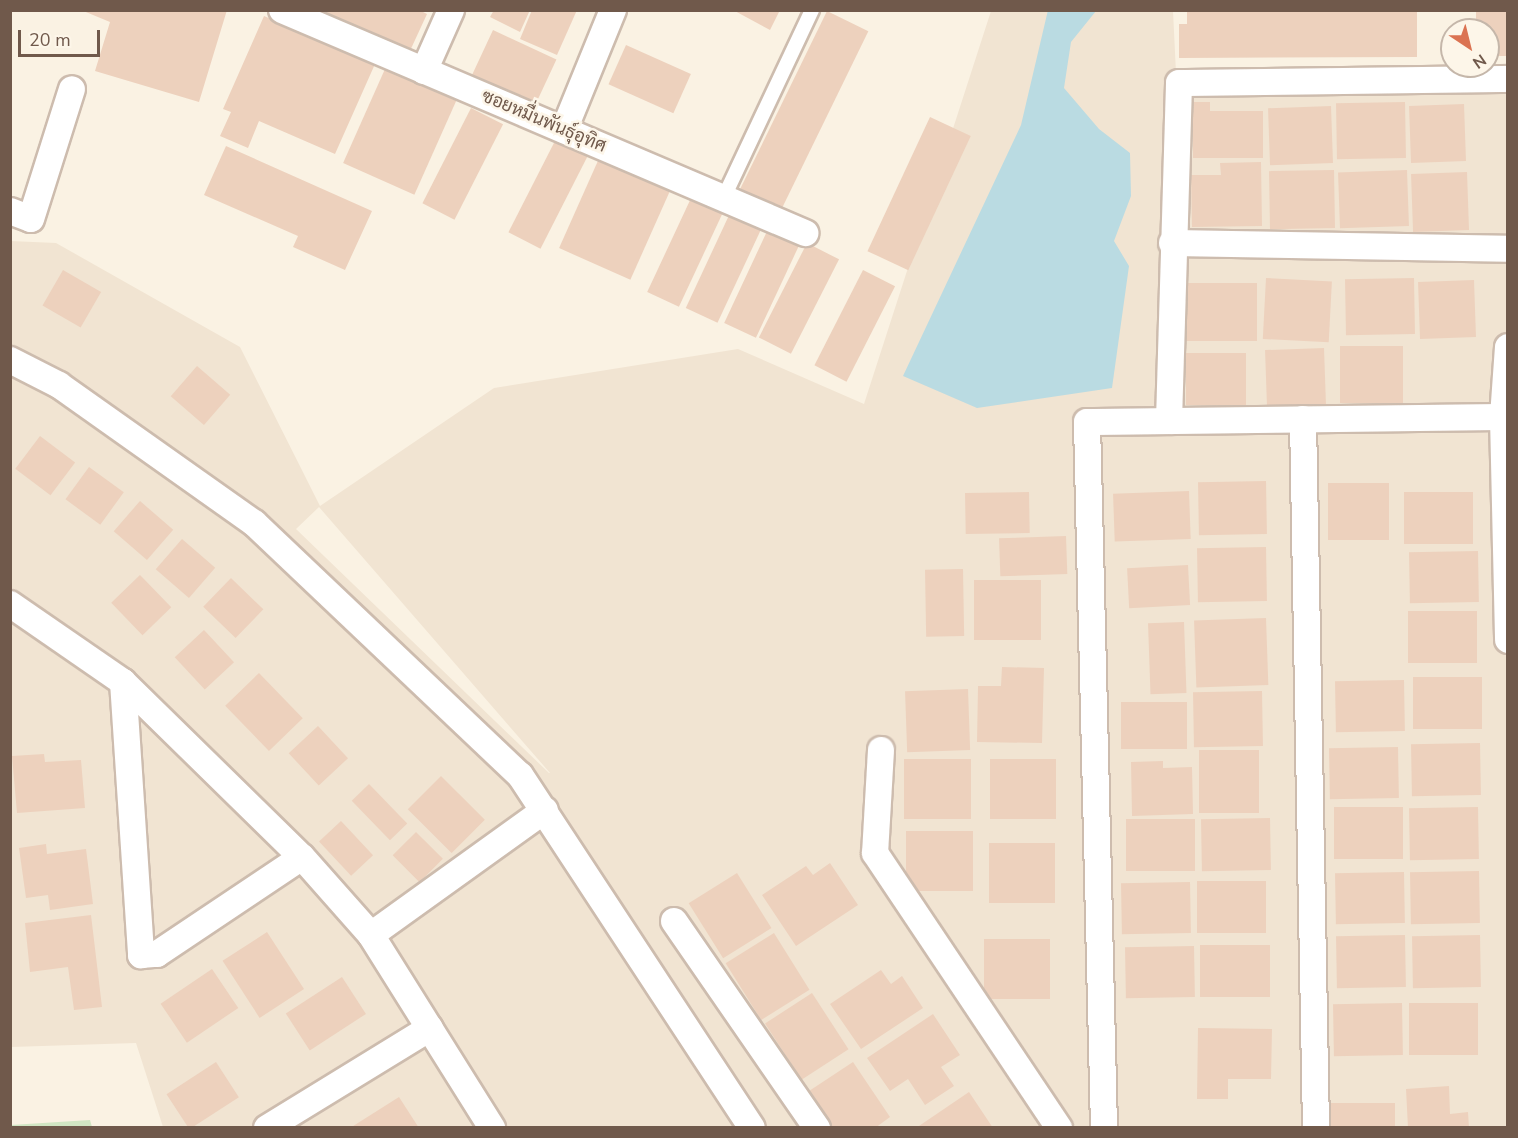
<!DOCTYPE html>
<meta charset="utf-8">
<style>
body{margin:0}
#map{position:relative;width:1518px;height:1138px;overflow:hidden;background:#faf2e3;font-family:"Nunito Sans",Sarabun,sans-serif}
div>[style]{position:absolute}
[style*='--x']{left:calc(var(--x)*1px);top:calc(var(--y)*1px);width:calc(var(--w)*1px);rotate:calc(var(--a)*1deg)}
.residential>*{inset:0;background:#f1e4d2}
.green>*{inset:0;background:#d1e6c3}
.water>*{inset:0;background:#badbe2}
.building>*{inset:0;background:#edd1bd;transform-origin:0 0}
.roads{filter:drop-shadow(2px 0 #cdbcae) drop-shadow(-2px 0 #cdbcae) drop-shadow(0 2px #cdbcae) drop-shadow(0 -2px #cdbcae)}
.service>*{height:14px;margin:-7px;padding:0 7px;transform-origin:7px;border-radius:7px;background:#fff}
.minor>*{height:26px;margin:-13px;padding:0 13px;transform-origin:13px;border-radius:13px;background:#fff}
span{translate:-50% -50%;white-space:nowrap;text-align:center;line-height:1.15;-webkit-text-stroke:5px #fdf6e9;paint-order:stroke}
.street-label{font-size:18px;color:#70594b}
.frame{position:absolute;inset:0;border:12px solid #70594b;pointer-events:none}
.north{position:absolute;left:1440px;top:18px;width:60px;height:60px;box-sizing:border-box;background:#fdf6e9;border:2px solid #c5b7aa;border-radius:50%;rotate:145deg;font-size:16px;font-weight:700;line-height:24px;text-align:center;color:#70594b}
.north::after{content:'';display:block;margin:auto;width:21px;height:27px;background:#db7352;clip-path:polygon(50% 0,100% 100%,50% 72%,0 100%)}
.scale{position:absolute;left:18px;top:30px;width:82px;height:27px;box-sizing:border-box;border:3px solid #70594b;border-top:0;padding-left:8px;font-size:18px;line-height:21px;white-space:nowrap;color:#70594b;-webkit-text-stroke:4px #fdf6e9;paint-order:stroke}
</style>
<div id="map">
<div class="residential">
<div style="clip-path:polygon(evenodd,991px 11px,1173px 11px,1176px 73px,1507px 70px,1507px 1127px,163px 1127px,136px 1043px,11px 1047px,10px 241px,56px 243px,240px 347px,320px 506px,494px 388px,738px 349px,864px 404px,991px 11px,319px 507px,550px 773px,549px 773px,296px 529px,319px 507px)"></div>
</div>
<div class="green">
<div style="clip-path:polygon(90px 1120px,92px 1127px,11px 1127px,11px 1125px)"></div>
</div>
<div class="water">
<div style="clip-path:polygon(1048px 10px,1096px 11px,1071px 42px,1064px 88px,1099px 129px,1130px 153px,1131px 196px,1114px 241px,1129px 266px,1112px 388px,977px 408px,903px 376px,1021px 125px)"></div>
</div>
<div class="building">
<div style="clip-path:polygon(81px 10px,227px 10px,199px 102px,95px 71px,110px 22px)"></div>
<div style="clip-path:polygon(312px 10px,419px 10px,427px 14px,409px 53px)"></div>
<div style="clip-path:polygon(494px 10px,530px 10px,520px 32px,490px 17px)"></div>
<div style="clip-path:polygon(532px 10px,577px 10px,557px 55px,520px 39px)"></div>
<div style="clip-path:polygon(733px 10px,780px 10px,770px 30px)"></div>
<div style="clip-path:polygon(1187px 10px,1417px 10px,1417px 57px,1179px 58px,1179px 24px,1187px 24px)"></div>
<div style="clip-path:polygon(1476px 10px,1508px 10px,1508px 56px,1488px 56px,1488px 30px,1476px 30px)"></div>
<div style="left:827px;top:11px;width:46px;height:199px;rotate:26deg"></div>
<div style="clip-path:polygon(264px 16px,375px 64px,335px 154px,259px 121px,248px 148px,220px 136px,231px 112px,223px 109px)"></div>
<div style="left:493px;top:30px;width:70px;height:51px;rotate:25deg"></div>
<div style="left:626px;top:45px;width:71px;height:43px;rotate:24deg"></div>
<div style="left:385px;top:69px;width:78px;height:103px;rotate:24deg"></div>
<div style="clip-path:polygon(1193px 102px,1210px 102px,1210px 111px,1263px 111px,1263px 158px,1193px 158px)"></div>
<div style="left:1405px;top:102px;width:56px;height:69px;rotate:89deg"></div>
<div style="left:1464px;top:104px;width:57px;height:55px;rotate:88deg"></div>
<div style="left:1331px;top:106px;width:57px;height:63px;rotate:88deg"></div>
<div style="left:471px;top:108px;width:36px;height:107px;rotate:27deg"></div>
<div style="left:930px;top:117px;width:45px;height:148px;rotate:25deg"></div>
<div style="left:557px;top:137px;width:36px;height:107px;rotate:27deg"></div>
<div style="clip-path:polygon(226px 146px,372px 211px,345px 270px,293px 247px,298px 236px,204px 195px)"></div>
<div style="left:601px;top:154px;width:78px;height:103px;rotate:24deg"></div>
<div style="clip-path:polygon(1261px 162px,1262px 226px,1192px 227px,1191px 175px,1221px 175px,1220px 163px)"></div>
<div style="left:1334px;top:170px;width:58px;height:65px;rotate:89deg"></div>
<div style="left:1407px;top:170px;width:56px;height:69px;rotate:88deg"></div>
<div style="left:1467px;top:172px;width:58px;height:56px;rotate:88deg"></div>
<div style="left:692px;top:196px;width:35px;height:106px;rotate:25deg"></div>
<div style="left:731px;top:211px;width:35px;height:107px;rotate:25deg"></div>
<div style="left:769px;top:227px;width:35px;height:106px;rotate:25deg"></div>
<div style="left:807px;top:243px;width:36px;height:106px;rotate:27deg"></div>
<div style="left:63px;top:270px;width:44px;height:41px;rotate:30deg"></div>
<div style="left:863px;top:270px;width:36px;height:107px;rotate:27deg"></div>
<div style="left:1266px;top:278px;width:66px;height:61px;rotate:3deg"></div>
<div style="left:1414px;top:278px;width:56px;height:69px;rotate:89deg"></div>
<div style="left:1474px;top:280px;width:57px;height:56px;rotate:88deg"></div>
<div style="left:1185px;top:283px;width:72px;height:58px"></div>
<div style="left:1403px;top:346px;width:57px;height:63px;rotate:90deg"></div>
<div style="left:1324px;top:348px;width:58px;height:59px;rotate:88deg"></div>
<div style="left:1246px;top:353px;width:52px;height:60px;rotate:90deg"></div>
<div style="left:197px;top:366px;width:44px;height:40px;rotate:41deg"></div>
<div style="left:40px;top:436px;width:44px;height:41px;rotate:37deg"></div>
<div style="left:89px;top:467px;width:43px;height:40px;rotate:36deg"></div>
<div style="left:1266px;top:481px;width:53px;height:68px;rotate:89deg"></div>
<div style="left:1328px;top:483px;width:61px;height:57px"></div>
<div style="left:1189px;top:491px;width:48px;height:76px;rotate:88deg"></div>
<div style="left:1029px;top:492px;width:41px;height:64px;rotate:89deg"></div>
<div style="left:1473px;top:492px;width:52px;height:69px;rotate:90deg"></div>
<div style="left:140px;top:501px;width:44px;height:40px;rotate:41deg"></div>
<div style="left:1066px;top:536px;width:38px;height:67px;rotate:88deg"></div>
<div style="left:182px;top:539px;width:44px;height:40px;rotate:41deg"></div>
<div style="left:1266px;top:547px;width:54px;height:69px;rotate:89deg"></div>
<div style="left:1478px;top:551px;width:51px;height:69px;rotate:89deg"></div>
<div style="left:1188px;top:565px;width:40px;height:61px;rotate:87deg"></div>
<div style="left:963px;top:569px;width:67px;height:38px;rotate:89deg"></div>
<div style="left:140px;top:575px;width:45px;height:40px;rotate:46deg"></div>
<div style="left:231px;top:578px;width:45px;height:40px;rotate:44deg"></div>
<div style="left:974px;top:580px;width:67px;height:60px"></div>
<div style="left:1477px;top:611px;width:52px;height:69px;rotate:90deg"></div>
<div style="left:1266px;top:618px;width:67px;height:72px;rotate:88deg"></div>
<div style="left:1184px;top:622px;width:71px;height:36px;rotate:88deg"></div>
<div style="left:204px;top:630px;width:44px;height:40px;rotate:47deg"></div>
<div style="clip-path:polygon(1002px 667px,1044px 668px,1042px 743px,977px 742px,978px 686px,1001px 686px)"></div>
<div style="left:259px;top:673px;width:63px;height:47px;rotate:46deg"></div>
<div style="left:1482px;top:677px;width:52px;height:69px;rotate:90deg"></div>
<div style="left:1404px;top:680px;width:51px;height:69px;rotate:89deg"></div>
<div style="left:968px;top:689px;width:61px;height:63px;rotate:88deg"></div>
<div style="left:1262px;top:691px;width:55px;height:69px;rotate:89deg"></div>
<div style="left:1121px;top:702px;width:66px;height:47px"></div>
<div style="left:318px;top:726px;width:44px;height:40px;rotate:47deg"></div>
<div style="left:1480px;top:743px;width:52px;height:69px;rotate:89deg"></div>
<div style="left:1398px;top:747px;width:51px;height:69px;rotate:89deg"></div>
<div style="left:1259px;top:750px;width:63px;height:60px;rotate:90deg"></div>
<div style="clip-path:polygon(44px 754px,45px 762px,81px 760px,85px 808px,17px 813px,12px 756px)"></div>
<div style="left:904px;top:759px;width:67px;height:60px"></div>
<div style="left:990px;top:759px;width:66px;height:60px"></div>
<div style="clip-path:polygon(1163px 761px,1163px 768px,1192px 767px,1193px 814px,1132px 816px,1131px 762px)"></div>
<div style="left:441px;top:776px;width:62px;height:47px;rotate:45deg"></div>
<div style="left:369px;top:784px;width:55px;height:24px;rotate:46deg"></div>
<div style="left:1403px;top:807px;width:52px;height:69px;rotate:90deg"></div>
<div style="left:1478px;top:807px;width:52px;height:69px;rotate:89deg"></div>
<div style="left:1270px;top:818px;width:52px;height:69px;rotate:89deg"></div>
<div style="left:1195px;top:819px;width:52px;height:69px;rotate:90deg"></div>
<div style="left:341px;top:821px;width:47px;height:30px;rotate:47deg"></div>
<div style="left:906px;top:831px;width:67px;height:60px"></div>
<div style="left:416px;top:832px;width:38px;height:33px;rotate:45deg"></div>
<div style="left:989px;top:843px;width:66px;height:60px"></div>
<div style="clip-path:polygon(46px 844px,47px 854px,86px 849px,93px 904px,50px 910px,48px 895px,26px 898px,19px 848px)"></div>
<div style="clip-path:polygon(830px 863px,858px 905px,796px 946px,762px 895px,806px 866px,813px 875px)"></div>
<div style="left:1479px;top:871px;width:52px;height:69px;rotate:89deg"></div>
<div style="left:1404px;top:872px;width:51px;height:69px;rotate:89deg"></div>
<div style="left:737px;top:873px;width:65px;height:57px;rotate:58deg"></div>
<div style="left:1266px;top:881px;width:52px;height:69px;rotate:90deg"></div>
<div style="left:1190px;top:882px;width:51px;height:69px;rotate:89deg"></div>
<div style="clip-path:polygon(91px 915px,102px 1007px,74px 1010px,68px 967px,30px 972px,25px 923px)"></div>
<div style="left:267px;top:932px;width:68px;height:53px;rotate:57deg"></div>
<div style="left:774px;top:933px;width:67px;height:57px;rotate:58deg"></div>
<div style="left:1405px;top:935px;width:52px;height:69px;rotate:89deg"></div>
<div style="left:1480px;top:935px;width:52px;height:68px;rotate:89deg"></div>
<div style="left:984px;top:939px;width:66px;height:60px"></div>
<div style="left:1270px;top:945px;width:52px;height:70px;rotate:90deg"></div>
<div style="left:1194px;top:946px;width:51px;height:69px;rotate:89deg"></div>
<div style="left:212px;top:969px;width:47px;height:62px;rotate:56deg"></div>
<div style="clip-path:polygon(881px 970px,891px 984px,902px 976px,923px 1008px,861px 1049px,830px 1004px)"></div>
<div style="left:342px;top:977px;width:44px;height:67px;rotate:57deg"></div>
<div style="left:812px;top:993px;width:67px;height:56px;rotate:57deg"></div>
<div style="left:1402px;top:1003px;width:52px;height:69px;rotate:89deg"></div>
<div style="left:1478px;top:1003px;width:52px;height:69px;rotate:90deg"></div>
<div style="clip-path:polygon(933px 1014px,960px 1055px,941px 1067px,954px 1086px,925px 1105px,908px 1079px,890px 1091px,867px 1058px)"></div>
<div style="clip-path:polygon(1198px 1028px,1272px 1029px,1271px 1079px,1228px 1079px,1228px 1099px,1197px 1099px)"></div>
<div style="left:216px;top:1062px;width:42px;height:59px;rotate:57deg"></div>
<div style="clip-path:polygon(853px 1062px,890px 1117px,875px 1128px,829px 1128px,806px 1093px)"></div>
<div style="clip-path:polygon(1449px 1086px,1450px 1114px,1468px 1112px,1469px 1128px,1408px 1128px,1406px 1089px)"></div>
<div style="clip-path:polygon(969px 1092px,993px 1128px,916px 1128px)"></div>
<div style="clip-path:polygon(399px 1097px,419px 1128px,350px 1128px)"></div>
<div style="left:1395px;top:1103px;width:25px;height:72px;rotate:90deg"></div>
</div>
<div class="roads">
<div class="service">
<div style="--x:724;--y:197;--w:207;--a:-64.8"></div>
</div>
<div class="minor">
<div style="--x:282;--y:10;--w:569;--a:23.09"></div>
<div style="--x:424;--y:71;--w:67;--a:-66.1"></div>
<div style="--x:564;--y:130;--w:130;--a:-67.8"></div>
<div style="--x:10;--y:211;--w:22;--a:21"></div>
<div style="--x:31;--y:219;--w:136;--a:-72.5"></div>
<div style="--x:1172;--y:243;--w:336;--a:1"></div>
<div style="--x:1508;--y:347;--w:70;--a:94.1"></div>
<div style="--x:1503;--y:417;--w:223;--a:88.7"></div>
<div style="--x:10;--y:360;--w:55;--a:27"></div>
<div style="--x:59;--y:385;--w:239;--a:35.3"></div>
<div style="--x:254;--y:523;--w:366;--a:43.5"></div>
<div style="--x:520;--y:775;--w:422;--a:56.7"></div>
<div style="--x:1303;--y:419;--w:709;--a:88.95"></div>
<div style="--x:1169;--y:421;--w:338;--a:-88.3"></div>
<div style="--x:1179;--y:83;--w:329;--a:-0.7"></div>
<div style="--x:10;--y:604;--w:137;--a:34.6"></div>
<div style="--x:123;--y:682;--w:250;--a:44.4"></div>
<div style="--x:302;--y:857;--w:104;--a:48.5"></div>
<div style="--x:371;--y:935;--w:228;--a:57.9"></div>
<div style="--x:123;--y:682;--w:274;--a:86.2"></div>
<div style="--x:141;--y:955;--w:16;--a:-4"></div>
<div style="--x:157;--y:954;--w:174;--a:-33.8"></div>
<div style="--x:881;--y:750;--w:103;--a:93.3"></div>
<div style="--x:875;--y:853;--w:331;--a:56.2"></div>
<div style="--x:674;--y:921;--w:252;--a:55.4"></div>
<div style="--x:371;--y:935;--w:214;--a:-35.7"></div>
<div style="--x:267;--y:1128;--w:191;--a:-31.5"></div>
<div style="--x:1104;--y:1128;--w:706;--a:-91.38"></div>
<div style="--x:1087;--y:422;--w:421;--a:-0.7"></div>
</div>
</div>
<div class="street-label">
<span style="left:544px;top:121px;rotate:23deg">ซอยหมื่นพันธุ์อุทิศ</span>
</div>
<div class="frame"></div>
<div class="north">N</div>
<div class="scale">20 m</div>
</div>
